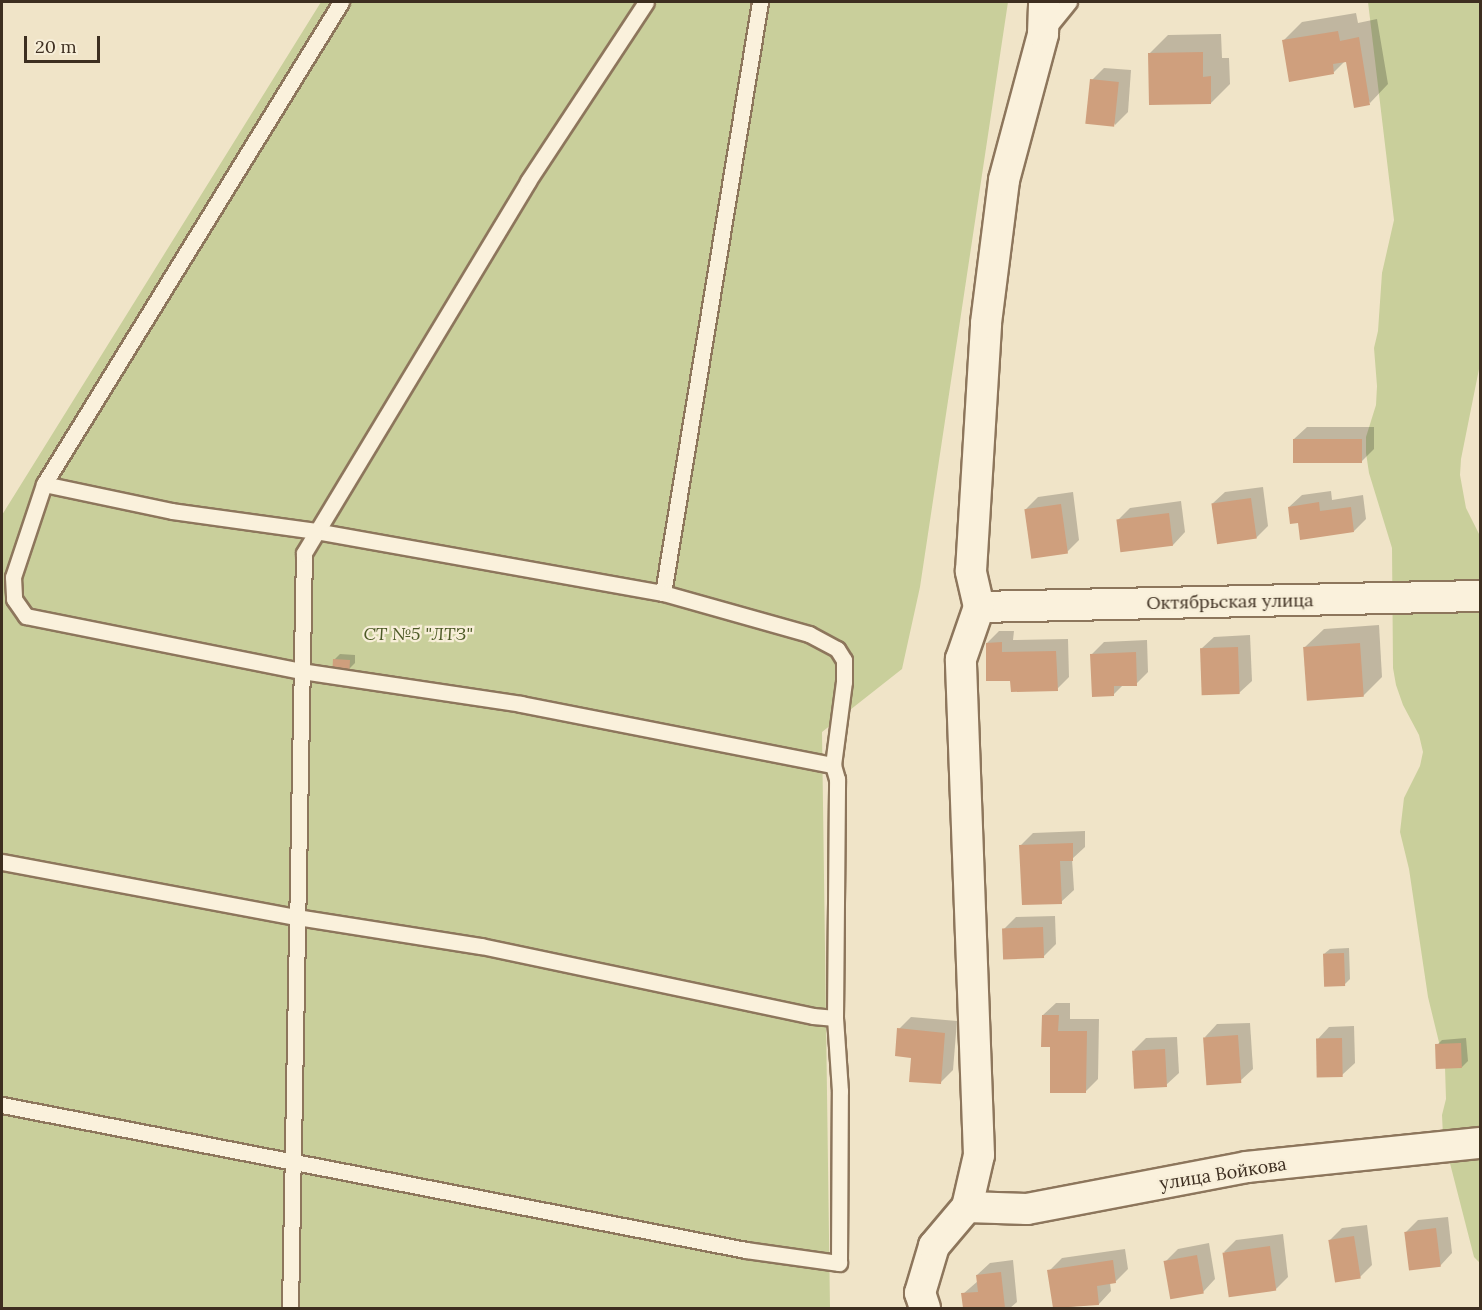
<!DOCTYPE html>
<meta charset="utf-8">
<style>
body{margin:0}
#map{position:relative;width:1482px;height:1310px;overflow:hidden;background:#f0e4c8;font-family:Lora,serif}
div>[style]{position:absolute}
[style*='--x']{left:calc(var(--x)*1px);top:calc(var(--y)*1px);width:calc(var(--w)*1px);rotate:calc(var(--a)*1deg)}
.green>*{inset:0;background:#c9cf9b}
.shadow>*{inset:0;background:#0003}
.building>*{inset:0;background:#cf9f7d;transform-origin:0 0}
.roads{filter:drop-shadow(2px 0 #8d765c) drop-shadow(-2px 0 #8d765c) drop-shadow(0 2px #8d765c) drop-shadow(0 -2px #8d765c)}
.lane>*{height:15px;margin:-7.5px;padding:0 7.5px;transform-origin:7.5px;border-radius:7.5px;background:#faf1dc}
.street>*{height:30px;margin:-15px;padding:0 15px;transform-origin:15px;border-radius:15px;background:#faf1dc}
span{translate:-50% -50%;white-space:nowrap;text-align:center;line-height:1.15;-webkit-text-stroke:4.5px #f7eed8;paint-order:stroke}
.street-label{font-size:18px;color:#3d2e20}
.park-label{font-size:18px;color:#4d5a26;font-style:italic}
.frame{position:absolute;inset:0;border:3px solid #3d2e20;pointer-events:none}
.scale{position:absolute;left:24px;top:36px;width:76px;height:27px;box-sizing:border-box;border:3px solid #3d2e20;border-top:0;padding-left:8px;font-size:18px;line-height:21px;white-space:nowrap;color:#3d2e20;-webkit-text-stroke:4px #f7eed8;paint-order:stroke}
</style>
<div id="map">
<div class="green">
<div style="clip-path:polygon(321px 2px,1008px 2px,920px 587px,902px 669px,822px 732px,830px 1308px,2px 1308px,2px 515px)"></div>
<div style="clip-path:polygon(1368px 2px,1480px 2px,1480px 364px,1461px 459px,1460px 475px,1466px 508px,1480px 536px,1480px 1263px,1474px 1257px,1443px 1136px,1442px 1115px,1446px 1099px,1445px 1067px,1428px 997px,1409px 869px,1400px 832px,1404px 798px,1420px 766px,1423px 752px,1419px 735px,1403px 705px,1396px 685px,1393px 668px,1392px 548px,1369px 473px,1366px 453px,1366px 437px,1376px 405px,1377px 386px,1374px 348px,1378px 331px,1382px 273px,1394px 220px)"></div>
</div>
<div class="shadow">
<div style="clip-path:polygon(1356px 13px,1358px 23px,1377px 19px,1388px 84px,1370px 103px,1347px 59px,1334px 72px,1283px 41px,1302px 22px)"></div>
<div style="clip-path:polygon(1221px 34px,1222px 58px,1229px 58px,1230px 84px,1211px 103px,1149px 54px,1168px 35px)"></div>
<div style="clip-path:polygon(1104px 68px,1131px 70px,1128px 112px,1115px 125px,1092px 80px)"></div>
<div style="clip-path:polygon(1307px 427px,1374px 427px,1374px 449px,1362px 461px,1294px 439px)"></div>
<div style="clip-path:polygon(1263px 487px,1268px 526px,1256px 538px,1212px 504px,1225px 492px)"></div>
<div style="clip-path:polygon(1331px 491px,1332px 500px,1363px 495px,1366px 519px,1354px 531px,1289px 507px,1302px 495px)"></div>
<div style="clip-path:polygon(1073px 492px,1079px 540px,1067px 552px,1026px 509px,1038px 497px)"></div>
<div style="clip-path:polygon(1181px 501px,1185px 532px,1173px 545px,1118px 520px,1130px 508px)"></div>
<div style="clip-path:polygon(1379px 625px,1382px 677px,1363px 696px,1305px 647px,1324px 629px)"></div>
<div style="clip-path:polygon(999px 631px,1014px 631px,1013px 640px,1068px 639px,1069px 677px,1057px 689px,1012px 679px,987px 643px)"></div>
<div style="clip-path:polygon(1250px 635px,1252px 681px,1239px 693px,1201px 649px,1214px 637px)"></div>
<div style="clip-path:polygon(1147px 640px,1148px 672px,1136px 684px,1123px 685px,1114px 694px,1092px 654px,1104px 642px)"></div>
<div style="clip-path:polygon(340px 654px,355px 655px,355px 663px,349px 669px,334px 660px)"></div>
<div style="clip-path:polygon(1085px 831px,1085px 847px,1072px 859px,1074px 890px,1061px 902px,1020px 846px,1033px 833px)"></div>
<div style="clip-path:polygon(1055px 916px,1056px 944px,1044px 956px,1003px 930px,1016px 917px)"></div>
<div style="clip-path:polygon(1349px 948px,1350px 979px,1344px 985px,1324px 954px,1330px 949px)"></div>
<div style="clip-path:polygon(1056px 1003px,1070px 1003px,1070px 1019px,1099px 1019px,1098px 1079px,1085px 1092px,1052px 1046px,1043px 1015px)"></div>
<div style="clip-path:polygon(911px 1017px,957px 1021px,953px 1070px,940px 1083px,913px 1056px,899px 1029px)"></div>
<div style="clip-path:polygon(1250px 1023px,1253px 1069px,1240px 1081px,1205px 1037px,1217px 1024px)"></div>
<div style="clip-path:polygon(1354px 1026px,1355px 1063px,1342px 1075px,1317px 1040px,1329px 1027px)"></div>
<div style="clip-path:polygon(1177px 1037px,1179px 1073px,1166px 1085px,1134px 1050px,1146px 1038px)"></div>
<div style="clip-path:polygon(1466px 1038px,1468px 1061px,1462px 1067px,1436px 1046px,1442px 1040px)"></div>
<div style="clip-path:polygon(1448px 1217px,1452px 1253px,1440px 1266px,1405px 1233px,1418px 1220px)"></div>
<div style="clip-path:polygon(1367px 1225px,1372px 1265px,1360px 1277px,1330px 1240px,1342px 1228px)"></div>
<div style="clip-path:polygon(1283px 1234px,1288px 1277px,1275px 1290px,1224px 1252px,1236px 1240px)"></div>
<div style="clip-path:polygon(1209px 1243px,1215px 1279px,1203px 1292px,1166px 1261px,1178px 1249px)"></div>
<div style="clip-path:polygon(1125px 1249px,1128px 1269px,1115px 1282px,1110px 1283px,1111px 1291px,1099px 1304px,1055px 1308px,1049px 1271px,1062px 1258px)"></div>
<div style="clip-path:polygon(1013px 1260px,1017px 1302px,1010px 1308px,965px 1308px,963px 1294px,978px 1281px,977px 1275px,990px 1263px)"></div>
</div>
<div class="building">
<div style="clip-path:polygon(1338px 31px,1340px 41px,1359px 37px,1370px 105px,1354px 108px,1346px 62px,1333px 64px,1334px 74px,1289px 82px,1282px 40px)"></div>
<div style="clip-path:polygon(1203px 52px,1203px 77px,1211px 76px,1211px 104px,1149px 105px,1148px 53px)"></div>
<div style="left:1090px;top:79px;width:29px;height:45px;rotate:6deg"></div>
<div style="left:1293px;top:439px;width:69px;height:24px"></div>
<div style="left:1251px;top:498px;width:41px;height:40px;rotate:82deg"></div>
<div style="clip-path:polygon(1319px 502px,1320px 511px,1351px 507px,1354px 532px,1300px 540px,1298px 523px,1290px 524px,1288px 507px)"></div>
<div style="left:1061px;top:504px;width:50px;height:37px;rotate:82deg"></div>
<div style="left:1169px;top:513px;width:33px;height:53px;rotate:83deg"></div>
<div style="clip-path:polygon(1002px 642px,1002px 652px,1056px 651px,1058px 691px,1011px 692px,1010px 681px,986px 681px,986px 643px)"></div>
<div style="left:1360px;top:643px;width:54px;height:57px;rotate:86deg"></div>
<div style="left:1238px;top:647px;width:47px;height:38px;rotate:88deg"></div>
<div style="clip-path:polygon(1136px 652px,1137px 686px,1114px 686px,1114px 696px,1092px 697px,1090px 654px)"></div>
<div style="left:333px;top:659px;width:17px;height:10px;rotate:3deg"></div>
<div style="clip-path:polygon(1073px 843px,1073px 861px,1060px 861px,1062px 904px,1022px 905px,1019px 845px)"></div>
<div style="left:1043px;top:927px;width:31px;height:41px;rotate:88deg"></div>
<div style="left:1344px;top:953px;width:33px;height:21px;rotate:88deg"></div>
<div style="clip-path:polygon(1042px 1015px,1059px 1015px,1058px 1031px,1087px 1031px,1086px 1093px,1050px 1093px,1050px 1047px,1041px 1047px)"></div>
<div style="clip-path:polygon(897px 1028px,945px 1033px,941px 1084px,909px 1082px,911px 1058px,895px 1056px)"></div>
<div style="left:1238px;top:1035px;width:48px;height:35px;rotate:86deg"></div>
<div style="left:1342px;top:1038px;width:39px;height:26px;rotate:89deg"></div>
<div style="left:1461px;top:1043px;width:25px;height:26px;rotate:88deg"></div>
<div style="left:1165px;top:1049px;width:38px;height:33px;rotate:87deg"></div>
<div style="left:1436px;top:1228px;width:39px;height:32px;rotate:83deg"></div>
<div style="left:1354px;top:1236px;width:43px;height:26px;rotate:81deg"></div>
<div style="left:1270px;top:1246px;width:45px;height:48px;rotate:82deg"></div>
<div style="left:1197px;top:1255px;width:39px;height:34px;rotate:80deg"></div>
<div style="clip-path:polygon(1113px 1260px,1116px 1283px,1097px 1286px,1099px 1305px,1053px 1308px,1047px 1270px)"></div>
<div style="clip-path:polygon(1001px 1272px,1005px 1308px,963px 1308px,961px 1293px,978px 1292px,976px 1275px)"></div>
</div>
<div class="roads">
<div class="lane">
<div style="--x:341;--y:2;--w:566;--a:121.64"></div>
<div style="--x:44;--y:484;--w:98;--a:108.4"></div>
<div style="--x:13;--y:577;--w:22;--a:87"></div>
<div style="--x:14;--y:599;--w:21;--a:55"></div>
<div style="--x:26;--y:616;--w:280;--a:11.3"></div>
<div style="--x:301;--y:671;--w:222;--a:8.5"></div>
<div style="--x:521;--y:704;--w:318;--a:11.1"></div>
<div style="--x:1047;--y:29;--w:35;--a:-51"></div>
<div style="--x:663;--y:593;--w:599;--a:-80.68"></div>
<div style="--x:2;--y:862;--w:300;--a:10.6"></div>
<div style="--x:297;--y:917;--w:186;--a:9"></div>
<div style="--x:481;--y:946;--w:339;--a:11.9"></div>
<div style="--x:813;--y:1016;--w:22;--a:5"></div>
<div style="--x:2;--y:1105;--w:758;--a:11.03"></div>
<div style="--x:746;--y:1250;--w:94;--a:8"></div>
<div style="--x:839;--y:1263;--w:172;--a:-89.7"></div>
<div style="--x:840;--y:1091;--w:73;--a:-93.9"></div>
<div style="--x:835;--y:1018;--w:239;--a:-89.5"></div>
<div style="--x:837;--y:779;--w:15;--a:-106"></div>
<div style="--x:833;--y:765;--w:84;--a:-82.5"></div>
<div style="--x:844;--y:682;--w:22;--a:-90"></div>
<div style="--x:844;--y:660;--w:13;--a:-122"></div>
<div style="--x:837;--y:649;--w:32;--a:-152"></div>
<div style="--x:809;--y:634;--w:152;--a:-164.3"></div>
<div style="--x:663;--y:593;--w:352;--a:-169.9"></div>
<div style="--x:316;--y:531;--w:145;--a:-172.1"></div>
<div style="--x:172;--y:511;--w:131;--a:-168.1"></div>
<div style="--x:290;--y:1308;--w:755;--a:-88.94"></div>
<div style="--x:304;--y:553;--w:434;--a:-58.9"></div>
<div style="--x:528;--y:181;--w:214;--a:-56.6"></div>
</div>
<div class="street">
<div style="--x:979;--y:607;--w:501;--a:-1.26"></div>
<div style="--x:967;--y:1207;--w:60;--a:1.9"></div>
<div style="--x:1027;--y:1209;--w:224;--a:-10.8"></div>
<div style="--x:1247;--y:1167;--w:234;--a:-5.9"></div>
<div style="--x:925;--y:1308;--w:16;--a:-108"></div>
<div style="--x:920;--y:1293;--w:49;--a:-73.4"></div>
<div style="--x:934;--y:1246;--w:51;--a:-49.8"></div>
<div style="--x:967;--y:1207;--w:53;--a:-77"></div>
<div style="--x:979;--y:1155;--w:496;--a:-92.1"></div>
<div style="--x:961;--y:659;--w:55;--a:-70.9"></div>
<div style="--x:979;--y:607;--w:37;--a:-103"></div>
<div style="--x:971;--y:571;--w:248;--a:-86.5"></div>
<div style="--x:986;--y:323;--w:144;--a:-82.8"></div>
<div style="--x:1004;--y:180;--w:151;--a:-75"></div>
<div style="--x:1043;--y:34;--w:32;--a:-88"></div>
</div>
</div>
<div class="street-label">
<span style="left:1230px;top:602px;rotate:-1deg">Октябрьская улица</span>
<span style="left:1223px;top:1174px;rotate:-9deg">улица Войкова</span>
</div>
<div class="park-label">
<span style="left:418px;top:634px">СТ №5 "ЛТЗ"</span>
</div>
<div class="frame"></div>
<div class="scale">20 m</div>
</div>
